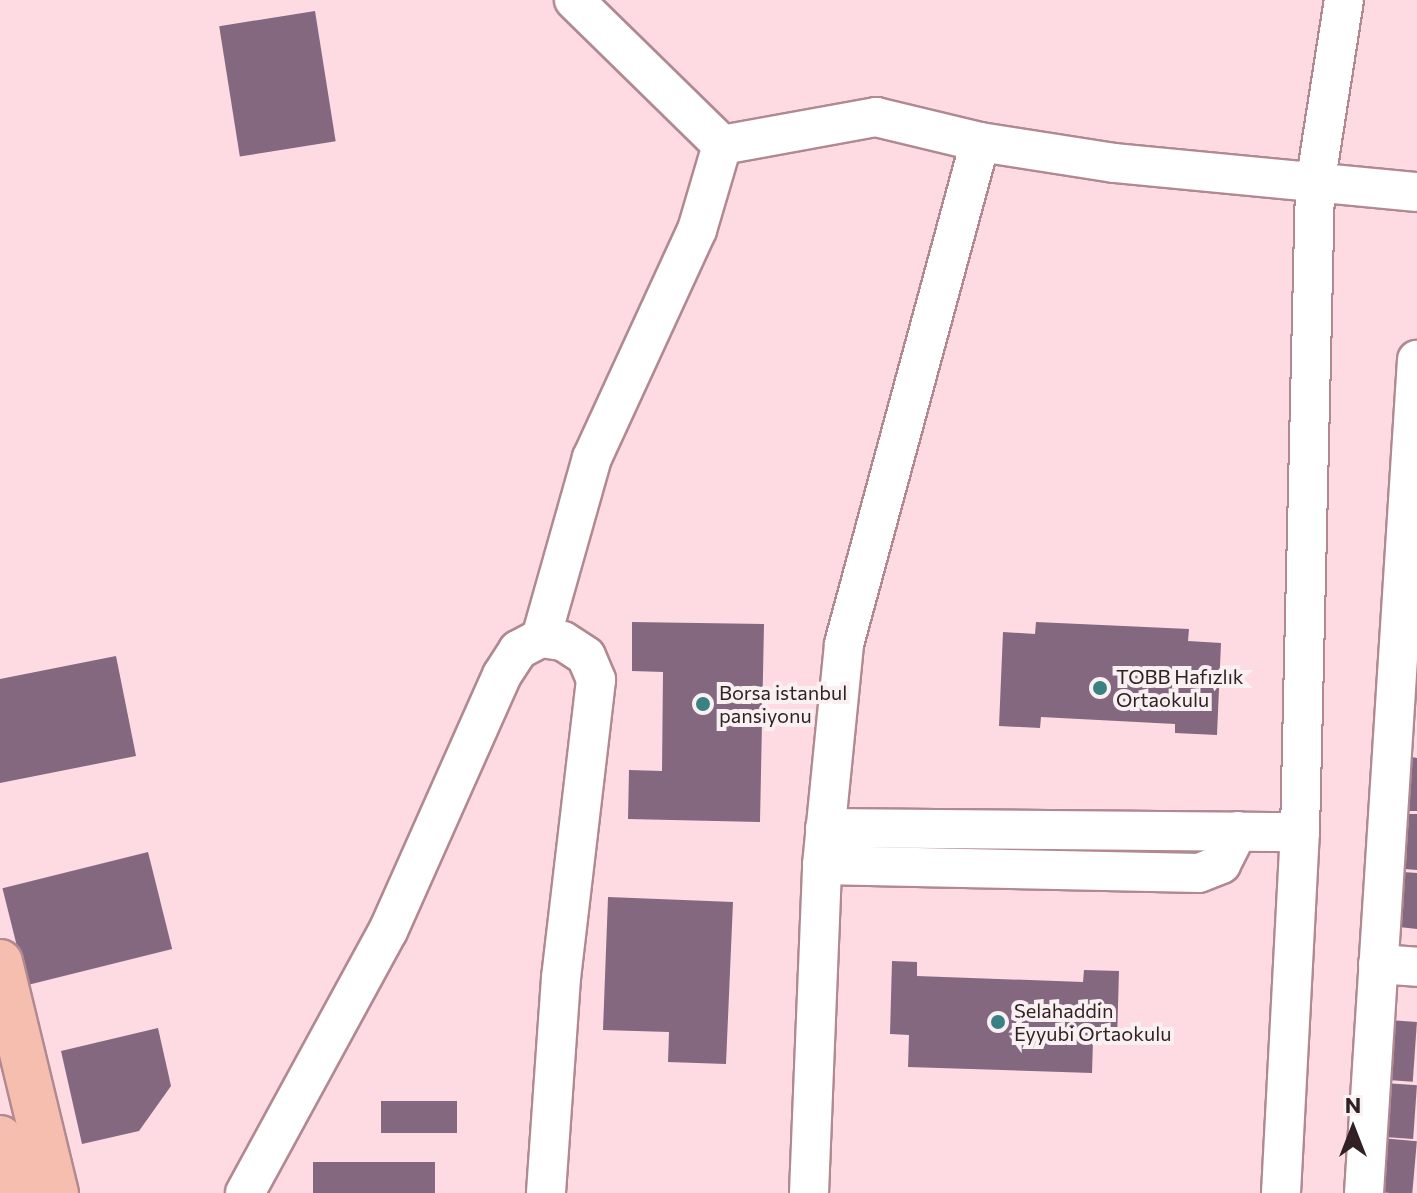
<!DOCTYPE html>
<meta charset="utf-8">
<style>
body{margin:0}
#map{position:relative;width:1417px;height:1193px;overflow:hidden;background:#fedbe2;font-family:Commissioner,sans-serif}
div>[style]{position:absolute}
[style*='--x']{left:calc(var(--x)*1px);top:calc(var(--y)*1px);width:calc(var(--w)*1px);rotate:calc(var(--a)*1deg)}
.building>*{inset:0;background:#836880;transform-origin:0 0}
.roads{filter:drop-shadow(2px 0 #b08991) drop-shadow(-2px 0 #b08991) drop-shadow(0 2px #b08991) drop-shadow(0 -2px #b08991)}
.minor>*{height:38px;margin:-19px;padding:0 19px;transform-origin:19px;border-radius:19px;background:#fff}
.major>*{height:44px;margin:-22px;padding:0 22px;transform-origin:22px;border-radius:22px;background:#f5beaf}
.dots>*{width:22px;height:22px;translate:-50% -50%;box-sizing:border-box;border:4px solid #f9f0f2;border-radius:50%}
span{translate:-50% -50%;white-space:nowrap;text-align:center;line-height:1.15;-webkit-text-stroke:8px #f9f0f2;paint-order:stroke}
.poi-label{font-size:20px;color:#312125}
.left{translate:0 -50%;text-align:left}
.north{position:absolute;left:1313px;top:1089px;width:80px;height:80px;-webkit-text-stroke:6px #f9f0f2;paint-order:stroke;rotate:0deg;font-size:22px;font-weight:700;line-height:32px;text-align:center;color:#312125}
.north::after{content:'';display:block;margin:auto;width:28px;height:36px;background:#312125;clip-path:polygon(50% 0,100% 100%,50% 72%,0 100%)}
</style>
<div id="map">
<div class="building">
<div style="left:315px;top:11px;width:132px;height:97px;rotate:81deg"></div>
<div style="clip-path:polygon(632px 622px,764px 624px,760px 822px,628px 819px,629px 770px,662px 771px,663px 672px,632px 671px)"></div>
<div style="clip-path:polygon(1036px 622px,1189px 629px,1188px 641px,1221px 643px,1217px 735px,1175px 733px,1175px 724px,1041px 717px,1040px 728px,999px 726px,1003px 632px,1035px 634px)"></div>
<div style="clip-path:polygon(116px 656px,136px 756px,0 783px,0 679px)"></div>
<div style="clip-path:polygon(1412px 757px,1417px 758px,1417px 811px,1408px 811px)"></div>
<div style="clip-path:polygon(1409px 814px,1417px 814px,1417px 870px,1405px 869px)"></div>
<div style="left:148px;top:852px;width:100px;height:150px;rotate:76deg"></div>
<div style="clip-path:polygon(1403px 872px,1417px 873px,1417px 929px,1399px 927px)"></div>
<div style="clip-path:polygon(608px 897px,733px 902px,726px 1064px,668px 1062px,669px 1032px,603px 1030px)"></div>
<div style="clip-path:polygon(892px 961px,917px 962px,917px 976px,1083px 982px,1084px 970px,1119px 971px,1117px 1041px,1093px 1041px,1092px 1073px,908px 1067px,909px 1035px,890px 1034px)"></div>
<div style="left:1389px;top:1020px;width:28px;height:60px;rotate:4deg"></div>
<div style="clip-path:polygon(158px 1028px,171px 1086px,139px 1131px,82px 1144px,61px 1051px)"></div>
<div style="left:1385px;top:1083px;width:32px;height:54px;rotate:4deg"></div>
<div style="left:381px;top:1101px;width:76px;height:32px"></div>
<div style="left:1381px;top:1138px;width:36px;height:54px;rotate:5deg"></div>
<div style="left:313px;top:1162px;width:122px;height:31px"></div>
</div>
<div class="roads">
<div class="minor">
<div style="--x:574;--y:0;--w:207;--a:44.4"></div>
<div style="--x:722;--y:145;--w:157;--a:-10.3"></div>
<div style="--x:876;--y:117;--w:107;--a:13.5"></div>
<div style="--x:980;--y:142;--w:136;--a:8.9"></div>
<div style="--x:1114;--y:163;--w:304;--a:5.5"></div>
<div style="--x:541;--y:638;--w:187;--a:-74.2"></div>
<div style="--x:592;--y:458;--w:251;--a:-65.3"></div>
<div style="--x:697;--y:230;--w:89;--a:-73.6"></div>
<div style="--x:825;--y:828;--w:475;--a:0.5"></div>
<div style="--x:822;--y:865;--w:377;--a:1.2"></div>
<div style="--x:1199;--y:873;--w:24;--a:-22"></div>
<div style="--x:1221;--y:864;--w:37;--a:-63"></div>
<div style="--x:1378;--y:964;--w:39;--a:4"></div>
<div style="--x:245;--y:1193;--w:298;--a:-61.4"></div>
<div style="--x:388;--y:931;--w:280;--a:-66"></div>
<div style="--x:502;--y:675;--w:30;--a:-57"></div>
<div style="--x:518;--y:650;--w:26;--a:-28"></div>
<div style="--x:541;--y:638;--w:22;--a:8"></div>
<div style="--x:563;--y:641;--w:27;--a:33"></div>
<div style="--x:586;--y:656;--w:26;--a:67"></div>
<div style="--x:596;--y:680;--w:300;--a:96.7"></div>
<div style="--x:561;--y:978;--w:216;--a:94"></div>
<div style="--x:809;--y:1193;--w:328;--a:-87.7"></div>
<div style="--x:822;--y:865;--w:222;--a:-84.3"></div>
<div style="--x:844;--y:644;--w:520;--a:-74.84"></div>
<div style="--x:1281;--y:1193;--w:361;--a:-87"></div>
<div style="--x:1300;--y:832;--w:647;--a:-88.67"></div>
<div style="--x:1315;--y:185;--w:187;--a:-81.1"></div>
<div style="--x:1364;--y:1193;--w:835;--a:-86.36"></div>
</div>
<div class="major">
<div style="--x:0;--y:962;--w:238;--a:76.4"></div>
<div style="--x:0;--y:1138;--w:57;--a:75.7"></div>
</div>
</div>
<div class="dots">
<div style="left:1100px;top:688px;background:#398183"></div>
<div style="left:703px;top:704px;background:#398183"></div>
<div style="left:998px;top:1022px;background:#398183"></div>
</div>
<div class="poi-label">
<span class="left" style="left:1116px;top:688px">TOBB Hafızlık<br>Ortaokulu</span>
<span class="left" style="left:719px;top:704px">Borsa istanbul<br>pansiyonu</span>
<span class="left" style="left:1014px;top:1022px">Selahaddin<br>Eyyubi Ortaokulu</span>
</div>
<div class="north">N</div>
</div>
